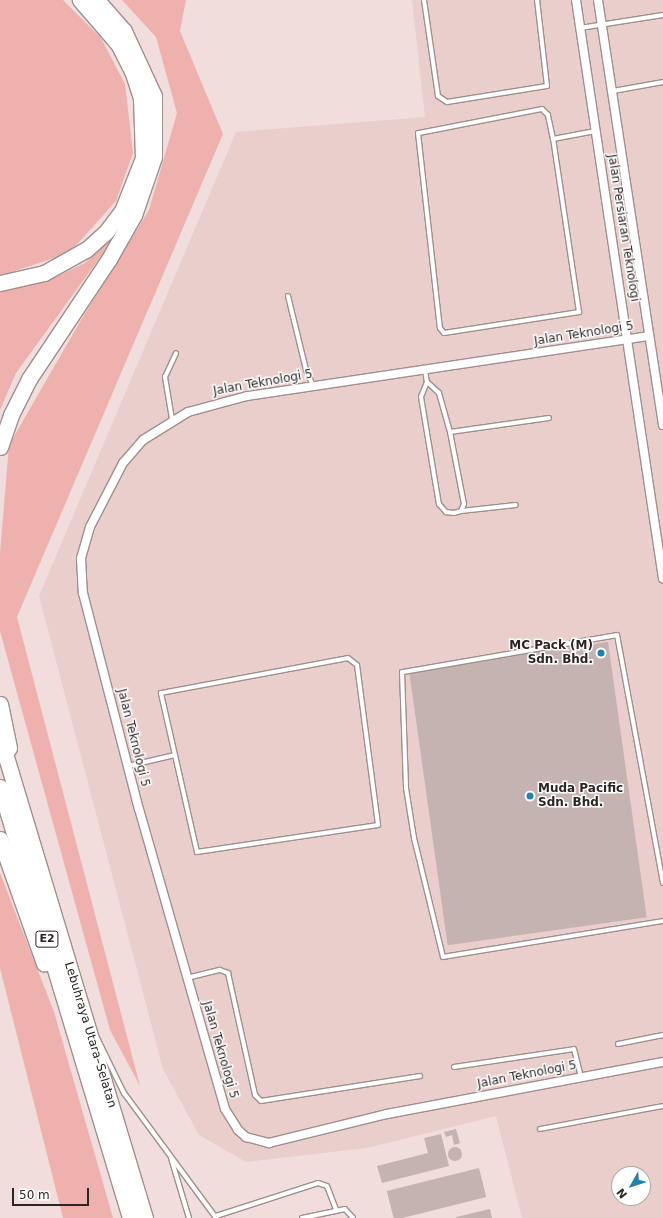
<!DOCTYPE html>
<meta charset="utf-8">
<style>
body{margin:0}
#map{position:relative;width:663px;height:1218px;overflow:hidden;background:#f1dddc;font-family:"DejaVu Sans",sans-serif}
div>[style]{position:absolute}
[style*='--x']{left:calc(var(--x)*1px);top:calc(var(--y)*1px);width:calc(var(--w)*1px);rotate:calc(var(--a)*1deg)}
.built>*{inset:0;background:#eacecc}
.green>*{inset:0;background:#eeb1ae}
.building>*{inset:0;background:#c5b3b1;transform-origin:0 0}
.round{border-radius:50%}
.roads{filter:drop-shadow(1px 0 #a08f8e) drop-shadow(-1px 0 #a08f8e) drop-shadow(0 1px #a08f8e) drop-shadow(0 -1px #a08f8e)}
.lane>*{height:4px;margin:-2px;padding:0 2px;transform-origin:2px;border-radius:2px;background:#fff}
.street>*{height:8px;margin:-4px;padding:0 4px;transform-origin:4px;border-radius:4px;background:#fff}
.highway>*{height:15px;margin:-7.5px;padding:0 7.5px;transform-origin:7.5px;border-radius:7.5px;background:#fff}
.dots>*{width:11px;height:11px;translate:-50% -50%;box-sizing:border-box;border:2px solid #fff;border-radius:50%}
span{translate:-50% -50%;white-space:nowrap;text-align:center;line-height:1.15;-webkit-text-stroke:3px #fff;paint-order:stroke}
.shield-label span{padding:1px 3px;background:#fff;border:1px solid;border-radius:3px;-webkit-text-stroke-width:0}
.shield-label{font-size:11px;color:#2c2524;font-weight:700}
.street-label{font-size:12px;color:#2c2524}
.poi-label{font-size:12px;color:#2c2524;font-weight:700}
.right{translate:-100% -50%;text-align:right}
.left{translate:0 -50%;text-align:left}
.north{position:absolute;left:611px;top:1166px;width:40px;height:40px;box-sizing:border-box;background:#fff;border:1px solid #aba8a7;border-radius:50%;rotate:231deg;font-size:11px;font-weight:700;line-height:16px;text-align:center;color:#2c2524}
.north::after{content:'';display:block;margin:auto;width:14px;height:18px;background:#1f83ad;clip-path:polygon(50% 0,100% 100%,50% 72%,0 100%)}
.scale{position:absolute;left:12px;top:1188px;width:77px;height:18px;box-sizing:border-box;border:2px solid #2c2524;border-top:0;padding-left:5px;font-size:12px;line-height:14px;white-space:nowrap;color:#2c2524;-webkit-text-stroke:3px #fff;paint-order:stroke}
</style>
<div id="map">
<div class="built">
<div style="clip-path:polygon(evenodd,412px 0,663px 0,663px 1218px,522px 1218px,496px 1116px,367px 1148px,246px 1162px,199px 1135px,163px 1069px,39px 596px,236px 132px,425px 117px,412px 0,619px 1174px,643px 1174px,643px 1198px,619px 1198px,619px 1174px)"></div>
</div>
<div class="green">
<div style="clip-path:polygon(0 0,63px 0,101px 38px,125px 84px,133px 153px,116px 201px,69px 253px,0 276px)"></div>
<div style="clip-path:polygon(122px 0,186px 0,180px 31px,223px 134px,17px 617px,140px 1086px,110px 1030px,0 631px,0 553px,9px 445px,81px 320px,149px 210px,177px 113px,156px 37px)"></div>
<div style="clip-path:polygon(116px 231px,117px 234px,16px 373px,0 410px,0 292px,45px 282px,85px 263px)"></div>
<div style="clip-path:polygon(0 873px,54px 1012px,113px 1218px,63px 1218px,0 968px)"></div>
</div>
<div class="building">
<div style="left:608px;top:642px;width:278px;height:201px;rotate:82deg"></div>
<div style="clip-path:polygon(456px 1129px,460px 1143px,454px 1145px,452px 1135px,446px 1137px,444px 1132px)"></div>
<div style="clip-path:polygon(441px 1134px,449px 1166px,382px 1183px,377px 1166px,428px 1153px,424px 1138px)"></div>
<div class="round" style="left:448px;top:1147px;width:14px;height:14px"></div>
<div style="left:479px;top:1168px;width:30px;height:95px;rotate:76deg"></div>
<div style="clip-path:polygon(490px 1209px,492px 1218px,456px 1218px,456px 1217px)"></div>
</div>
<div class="roads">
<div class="lane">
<div style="--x:424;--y:0;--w:97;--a:81.7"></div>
<div style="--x:438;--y:96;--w:11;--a:34"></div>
<div style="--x:447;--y:102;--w:101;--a:-9.1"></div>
<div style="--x:547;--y:86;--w:87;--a:-96.6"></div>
<div style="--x:580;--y:28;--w:84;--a:-8.9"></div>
<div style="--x:613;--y:91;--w:51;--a:-10.2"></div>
<div style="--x:553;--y:139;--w:25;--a:-102"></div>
<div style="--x:548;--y:115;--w:8;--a:-135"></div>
<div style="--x:542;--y:109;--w:126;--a:169"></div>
<div style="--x:418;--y:133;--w:196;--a:83.6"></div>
<div style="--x:440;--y:328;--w:6;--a:51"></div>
<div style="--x:444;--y:333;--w:137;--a:-8.8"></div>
<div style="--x:579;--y:312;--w:175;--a:-98.5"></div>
<div style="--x:553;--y:139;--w:43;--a:-10.8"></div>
<div style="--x:288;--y:296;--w:76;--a:76.3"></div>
<div style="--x:306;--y:370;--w:17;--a:66"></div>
<div style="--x:425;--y:370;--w:12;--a:81"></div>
<div style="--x:427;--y:382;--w:16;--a:112"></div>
<div style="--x:421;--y:397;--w:109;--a:80.5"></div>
<div style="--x:439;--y:504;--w:11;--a:49"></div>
<div style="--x:446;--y:512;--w:8;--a:7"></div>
<div style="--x:454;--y:513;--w:7;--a:-16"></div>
<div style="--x:461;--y:511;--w:8;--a:-67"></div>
<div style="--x:464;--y:504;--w:73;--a:-101"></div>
<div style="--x:450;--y:432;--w:41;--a:-105.8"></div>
<div style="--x:439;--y:393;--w:16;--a:-137"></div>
<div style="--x:172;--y:419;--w:43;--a:-99.5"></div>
<div style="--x:165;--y:377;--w:26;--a:-65"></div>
<div style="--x:450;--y:432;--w:100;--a:-8"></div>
<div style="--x:461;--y:511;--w:55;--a:-6.2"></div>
<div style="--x:348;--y:658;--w:11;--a:38"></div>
<div style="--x:357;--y:665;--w:161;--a:82.5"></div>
<div style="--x:378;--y:825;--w:183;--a:171.5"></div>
<div style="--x:197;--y:852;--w:163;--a:-102.8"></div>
<div style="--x:161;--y:693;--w:190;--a:-10.6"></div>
<div style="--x:128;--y:766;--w:48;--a:-13.2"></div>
<div style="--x:663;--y:883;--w:252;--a:-100.5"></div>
<div style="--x:617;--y:635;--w:218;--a:170.2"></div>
<div style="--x:402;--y:672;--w:116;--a:88"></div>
<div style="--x:406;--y:788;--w:51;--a:80.9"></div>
<div style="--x:414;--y:838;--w:122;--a:76.3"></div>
<div style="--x:443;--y:957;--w:223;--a:-9.3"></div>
<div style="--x:187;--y:978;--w:34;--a:-14"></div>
<div style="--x:220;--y:970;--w:9;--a:21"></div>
<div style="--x:228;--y:973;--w:125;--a:77.5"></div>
<div style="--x:255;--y:1095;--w:8;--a:45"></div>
<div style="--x:261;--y:1101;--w:161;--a:-8.9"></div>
<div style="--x:97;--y:1038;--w:61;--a:63.9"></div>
<div style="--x:124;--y:1093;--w:155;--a:53.6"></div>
<div style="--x:618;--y:1044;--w:46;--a:-11.3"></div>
<div style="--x:454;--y:1067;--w:121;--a:-8.5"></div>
<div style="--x:574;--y:1049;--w:30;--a:76"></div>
<div style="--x:540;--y:1129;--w:125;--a:-10.6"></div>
<div style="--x:171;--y:1158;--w:63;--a:73.3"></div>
<div style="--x:216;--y:1216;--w:107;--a:-17.9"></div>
<div style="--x:318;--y:1183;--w:9;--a:18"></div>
<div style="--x:327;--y:1186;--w:26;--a:69"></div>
<div style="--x:302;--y:1218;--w:44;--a:-11.8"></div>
<div style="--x:345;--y:1209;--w:12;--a:48"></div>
</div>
<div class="street">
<div style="--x:576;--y:0;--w:585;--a:81.45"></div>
<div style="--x:598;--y:0;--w:430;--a:81.3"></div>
<div style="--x:649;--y:336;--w:406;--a:171.5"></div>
<div style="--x:247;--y:396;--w:61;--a:164.8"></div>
<div style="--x:188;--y:412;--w:53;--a:148.1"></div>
<div style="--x:143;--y:440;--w:30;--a:131"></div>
<div style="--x:123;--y:463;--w:72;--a:117.3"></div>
<div style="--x:90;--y:527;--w:32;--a:106"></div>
<div style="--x:81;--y:558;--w:35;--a:87"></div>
<div style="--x:83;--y:593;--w:223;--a:75.5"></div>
<div style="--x:139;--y:809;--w:312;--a:74"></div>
<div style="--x:225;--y:1109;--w:25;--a:58"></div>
<div style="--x:238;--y:1130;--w:11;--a:41"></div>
<div style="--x:246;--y:1137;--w:24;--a:15"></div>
<div style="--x:269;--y:1143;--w:122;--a:-13.8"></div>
<div style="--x:387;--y:1114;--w:281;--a:-10.7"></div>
</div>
<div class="highway">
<div style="--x:0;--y:283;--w:45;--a:-12.8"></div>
<div style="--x:44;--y:273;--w:49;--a:-29.2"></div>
<div style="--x:87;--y:249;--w:25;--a:-42"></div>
<div style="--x:106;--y:232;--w:26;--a:-53"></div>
<div style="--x:122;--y:211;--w:57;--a:-68.4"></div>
<div style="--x:143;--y:158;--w:60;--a:-91.9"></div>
<div style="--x:141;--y:98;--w:28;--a:-108"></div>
<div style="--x:132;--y:71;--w:29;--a:-117"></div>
<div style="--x:119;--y:45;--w:60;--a:-130.9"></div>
<div style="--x:0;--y:447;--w:34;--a:-71"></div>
<div style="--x:11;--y:415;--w:40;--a:-63.4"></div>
<div style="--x:29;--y:379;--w:144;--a:-56.3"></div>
<div style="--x:109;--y:259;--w:51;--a:-60.4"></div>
<div style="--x:134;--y:215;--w:61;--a:-71"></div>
<div style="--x:154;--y:157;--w:61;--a:-90"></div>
<div style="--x:154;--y:96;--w:72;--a:-114.8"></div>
<div style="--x:124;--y:31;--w:41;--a:-131.1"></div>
<div style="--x:0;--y:704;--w:45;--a:78.4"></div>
<div style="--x:0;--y:737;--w:502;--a:73.22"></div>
<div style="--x:0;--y:787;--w:450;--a:73.2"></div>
<div style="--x:0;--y:839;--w:132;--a:70.5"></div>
</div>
</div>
<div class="dots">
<div style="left:601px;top:653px;background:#1f83ad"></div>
<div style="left:530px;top:796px;background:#1f83ad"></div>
</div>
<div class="shield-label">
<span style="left:47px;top:939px">E2</span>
</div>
<div class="street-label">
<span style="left:623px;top:228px;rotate:81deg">Jalan Persiaran Teknologi</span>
<span style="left:584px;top:334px;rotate:-9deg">Jalan Teknologi 5</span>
<span style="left:263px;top:383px;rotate:-10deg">Jalan Teknologi 5</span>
<span style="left:133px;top:738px;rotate:76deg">Jalan Teknologi 5</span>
<span style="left:90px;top:1035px;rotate:73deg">Lebuhraya Utara–Selatan</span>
<span style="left:220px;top:1050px;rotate:74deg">Jalan Teknologi 5</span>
<span style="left:527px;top:1075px;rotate:-11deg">Jalan Teknologi 5</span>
</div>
<div class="poi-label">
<span class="right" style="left:593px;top:653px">MC Pack (M)<br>Sdn. Bhd.</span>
<span class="left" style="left:538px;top:796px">Muda Pacific<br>Sdn. Bhd.</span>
</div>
<div class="north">N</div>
<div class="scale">50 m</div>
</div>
